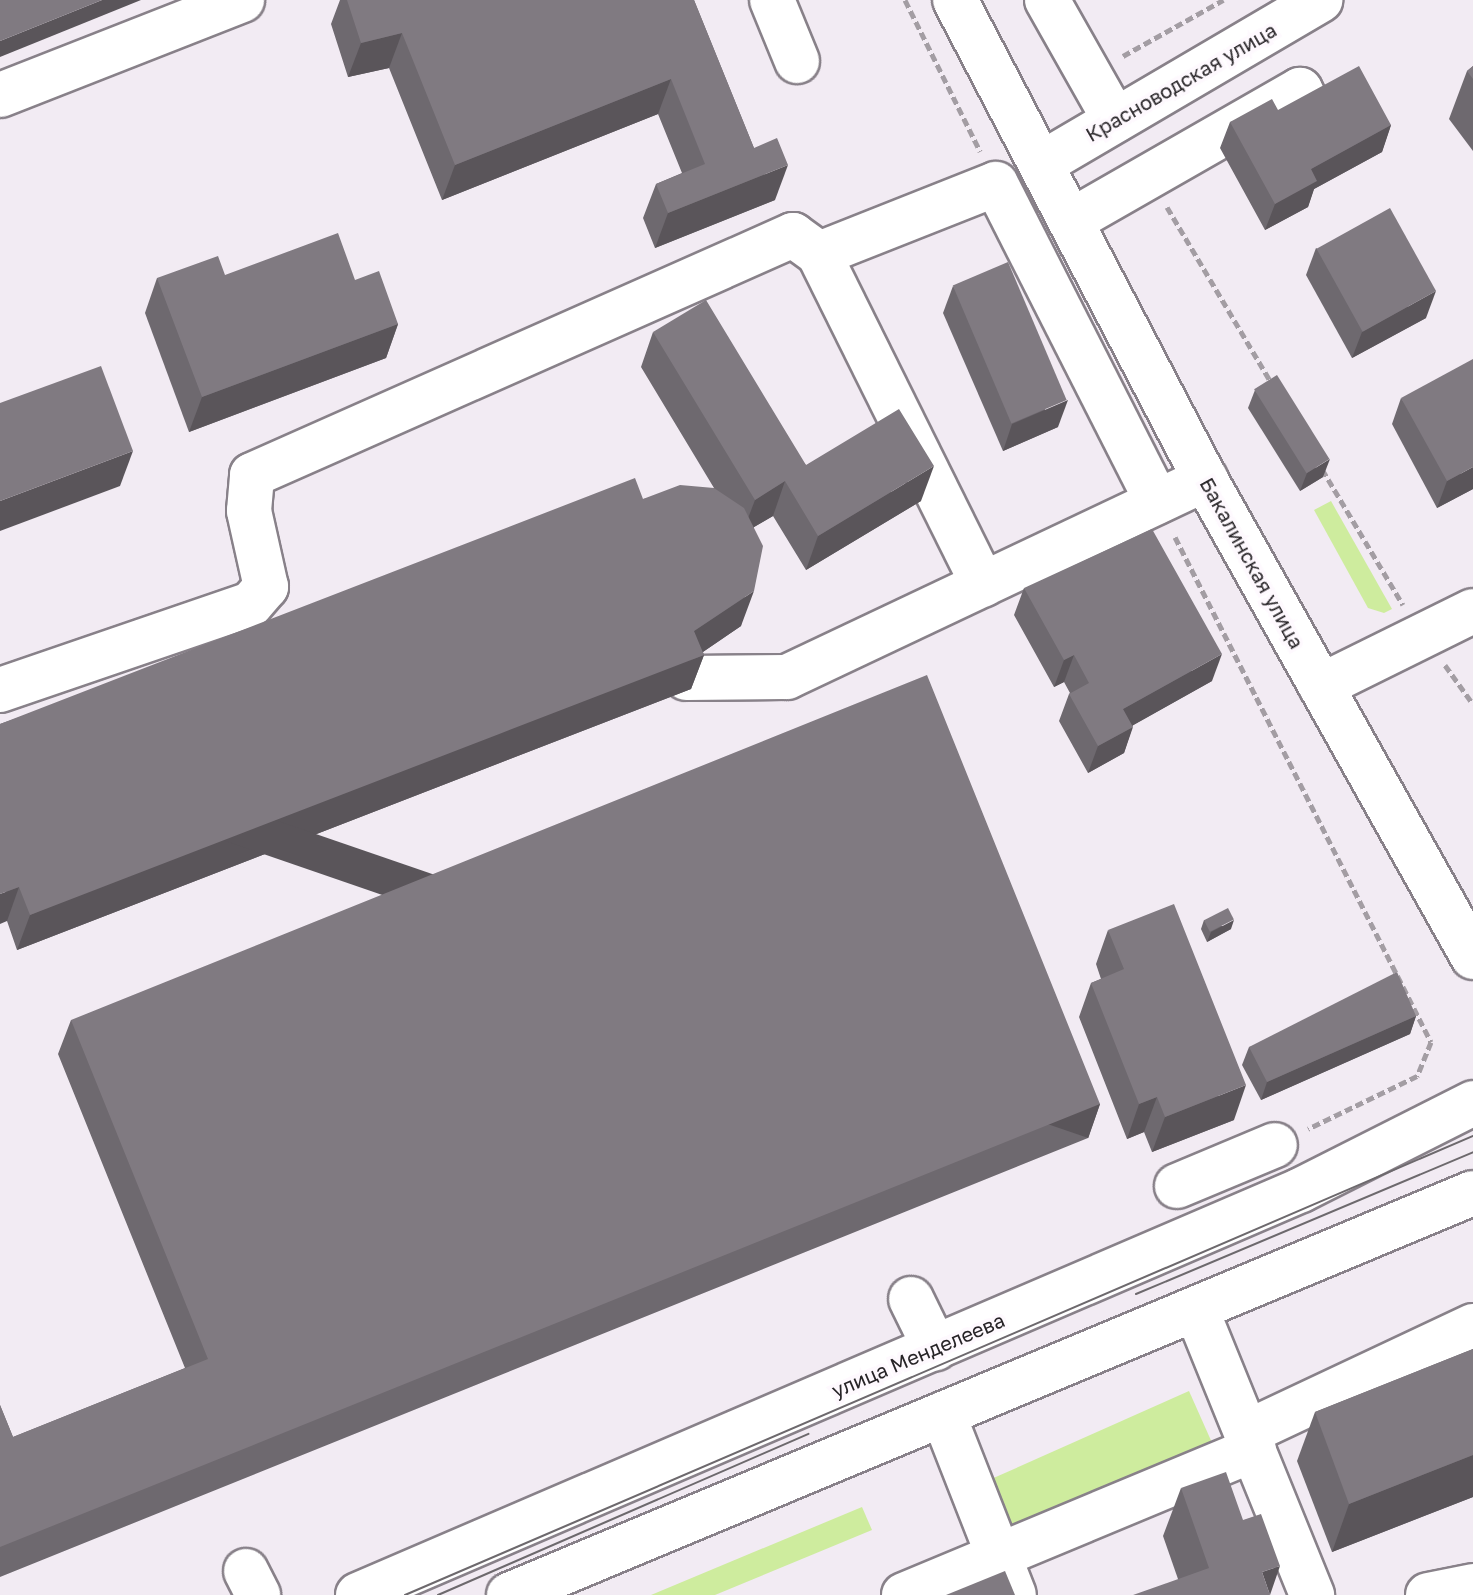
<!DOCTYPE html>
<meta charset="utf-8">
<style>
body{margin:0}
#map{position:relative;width:1473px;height:1595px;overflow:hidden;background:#f2ebf3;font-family:"Golos Text",sans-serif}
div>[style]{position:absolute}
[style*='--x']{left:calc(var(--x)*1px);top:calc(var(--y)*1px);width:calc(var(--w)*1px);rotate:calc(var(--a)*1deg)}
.green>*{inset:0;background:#ceec9e;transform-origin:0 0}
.path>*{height:5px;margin-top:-2.5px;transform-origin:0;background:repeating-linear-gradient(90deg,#a39da3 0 8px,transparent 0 12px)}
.roads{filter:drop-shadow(2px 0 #888189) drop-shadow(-2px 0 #888189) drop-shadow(0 2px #888189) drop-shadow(0 -2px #888189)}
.minor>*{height:44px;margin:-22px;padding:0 22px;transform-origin:22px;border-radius:22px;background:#fff}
.major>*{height:44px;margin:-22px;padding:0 22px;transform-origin:22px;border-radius:22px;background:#fff}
.tram>*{height:2px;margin:-1px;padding:0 1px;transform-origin:1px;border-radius:1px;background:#6d696d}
.wall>*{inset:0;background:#6e696f}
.shaded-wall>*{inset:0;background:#5a555a;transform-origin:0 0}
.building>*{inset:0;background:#807a81;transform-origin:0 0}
span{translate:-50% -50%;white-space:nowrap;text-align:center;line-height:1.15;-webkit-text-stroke:7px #fef9fe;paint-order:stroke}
.street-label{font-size:20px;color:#272427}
</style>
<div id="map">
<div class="green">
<div style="clip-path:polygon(1331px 501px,1392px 609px,1384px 613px,1368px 608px,1314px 510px)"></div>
<div style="left:1189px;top:1391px;width:70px;height:219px;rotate:66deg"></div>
<div style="clip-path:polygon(862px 1507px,872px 1530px,715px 1595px,651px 1595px)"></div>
</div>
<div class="path">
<div style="--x:905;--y:0;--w:169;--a:63.6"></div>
<div style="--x:1123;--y:56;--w:115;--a:-29.2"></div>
<div style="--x:1167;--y:207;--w:206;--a:59.3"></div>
<div style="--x:1322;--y:469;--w:158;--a:59.2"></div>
<div style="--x:1175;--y:537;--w:566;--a:63.12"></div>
<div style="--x:1431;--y:1042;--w:37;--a:112"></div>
<div style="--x:1417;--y:1076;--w:121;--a:154.1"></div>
<div style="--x:1445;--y:665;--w:48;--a:54.3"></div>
</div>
<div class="roads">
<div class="minor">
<div style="--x:772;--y:0;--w:66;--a:67.7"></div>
<div style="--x:1047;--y:0;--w:138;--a:60.5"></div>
<div style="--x:0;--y:95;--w:260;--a:-21.4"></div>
<div style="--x:1041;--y:164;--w:324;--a:-30.4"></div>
<div style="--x:1071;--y:221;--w:264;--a:-29.8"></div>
<div style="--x:1300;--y:90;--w:26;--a:62"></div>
<div style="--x:819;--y:254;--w:190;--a:-21.6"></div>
<div style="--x:996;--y:184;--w:356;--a:63.1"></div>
<div style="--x:686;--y:678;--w:101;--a:-0.6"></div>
<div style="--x:787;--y:677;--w:463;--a:-25.3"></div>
<div style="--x:1321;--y:686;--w:169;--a:-26.3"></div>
<div style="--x:0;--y:690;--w:265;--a:-18.9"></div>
<div style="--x:251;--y:604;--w:23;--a:-49"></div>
<div style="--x:266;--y:587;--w:78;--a:-102.6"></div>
<div style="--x:249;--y:511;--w:36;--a:-85"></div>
<div style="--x:252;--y:475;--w:592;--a:-23.92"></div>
<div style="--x:793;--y:235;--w:32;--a:36"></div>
<div style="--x:819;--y:254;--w:369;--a:63.6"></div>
<div style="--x:1177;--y:1186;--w:106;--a:-22.7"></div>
<div style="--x:911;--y:1299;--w:55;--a:63.9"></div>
<div style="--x:1196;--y:1309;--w:309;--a:67.9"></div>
<div style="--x:943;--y:1414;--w:194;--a:68.6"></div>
<div style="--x:1248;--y:1432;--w:249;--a:-25.2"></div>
<div style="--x:246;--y:1571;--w:27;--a:63"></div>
<div style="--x:904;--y:1595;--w:379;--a:-22.6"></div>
<div style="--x:1428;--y:1595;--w:46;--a:-11.3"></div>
</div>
<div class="major">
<div style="--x:955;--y:0;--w:540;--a:62.44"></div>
<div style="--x:1205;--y:479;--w:548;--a:60.72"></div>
<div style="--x:358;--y:1595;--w:1026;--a:-23.24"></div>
<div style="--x:1301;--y:1190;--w:193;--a:-26.8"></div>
<div style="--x:509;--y:1595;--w:1044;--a:-22.64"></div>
</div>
</div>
<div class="tram">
<div style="--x:1136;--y:1294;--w:366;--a:-22.8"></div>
<div style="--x:405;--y:1595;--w:1162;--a:-23.26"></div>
<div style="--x:438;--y:1595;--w:404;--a:-23.5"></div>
</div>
<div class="wall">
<div style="clip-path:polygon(340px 0,694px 0,775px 200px,655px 248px,643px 218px,656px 184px,682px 173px,658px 114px,442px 200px,389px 68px,348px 77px,331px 24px)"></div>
<div style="clip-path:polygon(1473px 66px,1473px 151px,1449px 119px,1467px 71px)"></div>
<div style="clip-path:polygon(1278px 110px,1391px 125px,1382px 152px,1314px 189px,1308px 207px,1265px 230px,1220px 148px,1230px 122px)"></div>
<div style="clip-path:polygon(1316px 248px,1426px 318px,1352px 358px,1306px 275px)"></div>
<div style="clip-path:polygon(225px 275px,355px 280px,398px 324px,386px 358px,189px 432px,145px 313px,157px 278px)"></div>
<div style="clip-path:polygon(953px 286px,1058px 427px,1003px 451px,943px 313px)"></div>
<div style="clip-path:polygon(653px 332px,806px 465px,921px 501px,806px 570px,773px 516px,754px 527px,741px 626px,703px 652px,704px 655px,691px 689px,17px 950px,7px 921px,0 724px,643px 499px,714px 488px,641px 367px)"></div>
<div style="clip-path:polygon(1255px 390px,1323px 477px,1300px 491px,1248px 408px)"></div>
<div style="clip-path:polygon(1401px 398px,1473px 489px,1437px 508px,1392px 424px)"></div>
<div style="clip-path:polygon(1024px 588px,1212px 681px,1133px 725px,1124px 753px,1088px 773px,1059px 721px,1069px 694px,1070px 693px,1064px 682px,1054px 687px,1014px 615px)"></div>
<div style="clip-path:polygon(1204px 920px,1231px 929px,1207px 942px,1201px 929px)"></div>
<div style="clip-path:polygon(1108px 930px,1234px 1120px,1152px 1152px,1144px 1132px,1127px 1139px,1079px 1017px,1091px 983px,1101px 979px,1096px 964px)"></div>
<div style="clip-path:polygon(1416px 1016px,1410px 1034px,1261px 1100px,1242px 1065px,1249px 1047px)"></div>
<div style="clip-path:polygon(71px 1020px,1100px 1104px,1088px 1138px,0 1577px,0 1405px,13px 1437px,185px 1368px,58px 1054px)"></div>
<div style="clip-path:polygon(1473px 1349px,1473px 1497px,1332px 1552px,1297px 1461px,1315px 1412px)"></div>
<div style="clip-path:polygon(1181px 1488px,1270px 1594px,1178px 1579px,1163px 1536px)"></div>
</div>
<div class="shaded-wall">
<div style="clip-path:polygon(102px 0,141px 0,0 57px,0 41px)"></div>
<div style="clip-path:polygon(402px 33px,389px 68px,348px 77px,361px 43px)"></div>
<div style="clip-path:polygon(671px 79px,658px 114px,442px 200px,455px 165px)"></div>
<div style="clip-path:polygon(1391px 125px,1382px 152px,1314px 189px,1308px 207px,1265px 230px,1275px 204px,1311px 169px)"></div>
<div style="clip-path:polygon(788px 165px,775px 200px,655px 248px,668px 213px)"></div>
<div style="clip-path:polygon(1436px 291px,1426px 318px,1352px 358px,1362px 332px)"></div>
<div style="clip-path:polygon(398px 324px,386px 358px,189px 432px,202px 397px)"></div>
<div style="clip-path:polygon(1068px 400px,1058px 427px,1003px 451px,1012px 424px)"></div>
<div style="clip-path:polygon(133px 451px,120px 486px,0 531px,0 501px)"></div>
<div style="clip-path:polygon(1330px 459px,1323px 477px,1300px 491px,1307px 473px)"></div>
<div style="clip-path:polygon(934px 466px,921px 501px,806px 570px,818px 536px)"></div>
<div style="clip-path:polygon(1473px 467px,1473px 489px,1437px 508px,1447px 481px)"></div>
<div style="clip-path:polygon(785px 481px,773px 516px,742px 534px,755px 500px)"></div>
<div style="clip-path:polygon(754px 591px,741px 626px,691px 660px,704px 655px,691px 689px,17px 950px,30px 915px,694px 631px)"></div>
<div style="clip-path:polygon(1222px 654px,1212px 681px,1114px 736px,1123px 709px)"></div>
<div style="clip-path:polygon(1074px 655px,1064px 682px,1054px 687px,1064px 660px)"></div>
<div style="clip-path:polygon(1133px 727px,1124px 753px,1088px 773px,1098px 746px)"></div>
<div style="clip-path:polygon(19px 887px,7px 921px,0 924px,0 894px)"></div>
<div style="clip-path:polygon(1234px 920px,1231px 929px,1207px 942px,1211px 932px)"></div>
<div style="clip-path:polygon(1416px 1016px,1410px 1034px,1261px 1100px,1267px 1082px)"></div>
<div style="clip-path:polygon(1246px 1085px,1234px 1120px,1152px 1152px,1165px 1117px)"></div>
<div style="clip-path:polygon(1157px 1097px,1144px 1132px,1127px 1139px,1139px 1104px)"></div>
<div style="left:1100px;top:1104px;width:36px;height:1186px;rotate:109deg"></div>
<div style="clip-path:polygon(1473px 1455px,1473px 1497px,1332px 1552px,1349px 1504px)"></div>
<div style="clip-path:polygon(1280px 1566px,1270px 1595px,1262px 1572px)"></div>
</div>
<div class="building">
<div style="clip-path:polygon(0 0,102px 0,0 41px)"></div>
<div style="clip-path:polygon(347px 0,694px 0,754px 148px,777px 138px,788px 165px,668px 213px,656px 184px,705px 164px,671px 79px,455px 165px,402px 33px,361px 43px)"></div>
<div style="clip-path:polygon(1359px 66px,1391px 125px,1311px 169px,1317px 181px,1275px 204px,1230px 122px,1272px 99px,1278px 110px)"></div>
<div style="clip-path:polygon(1473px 66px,1473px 79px,1467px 71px)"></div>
<div style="left:1390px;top:208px;width:95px;height:84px;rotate:61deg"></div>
<div style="clip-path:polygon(338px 233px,355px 280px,379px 271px,398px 324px,202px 397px,157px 278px,218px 256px,225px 275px)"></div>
<div style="left:1008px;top:262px;width:150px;height:60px;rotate:67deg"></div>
<div style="clip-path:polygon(706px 300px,806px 465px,899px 409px,934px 466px,818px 536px,785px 481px,755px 500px,653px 332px)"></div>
<div style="clip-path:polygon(1473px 359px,1473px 467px,1447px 481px,1401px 398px)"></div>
<div style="clip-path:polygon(101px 366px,133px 451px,0 501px,0 403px)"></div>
<div style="left:1277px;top:375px;width:99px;height:27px;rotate:58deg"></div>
<div style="clip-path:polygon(635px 478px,643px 499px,680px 485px,714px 488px,744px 508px,763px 546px,754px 591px,694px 631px,704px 655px,30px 915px,19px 887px,0 894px,0 724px)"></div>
<div style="clip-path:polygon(1152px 529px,1222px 654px,1123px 709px,1133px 727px,1098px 746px,1069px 694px,1089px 683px,1074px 655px,1064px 660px,1024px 588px)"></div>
<div style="clip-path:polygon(927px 675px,1100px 1104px,0 1547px,0 1405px,13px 1437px,208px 1359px,71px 1020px)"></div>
<div style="clip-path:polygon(1174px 904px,1246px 1085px,1165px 1117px,1157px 1097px,1139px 1104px,1091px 983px,1124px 969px,1108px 930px)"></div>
<div style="left:1228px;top:908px;width:13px;height:27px;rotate:63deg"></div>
<div style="clip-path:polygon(1397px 972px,1416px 1016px,1267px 1082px,1249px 1047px)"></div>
<div style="clip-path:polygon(1473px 1349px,1473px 1455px,1349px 1504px,1315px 1412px)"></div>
<div style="clip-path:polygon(1226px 1472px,1243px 1520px,1261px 1514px,1280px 1566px,1262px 1572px,1270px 1595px,1133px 1595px,1209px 1568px,1181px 1488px)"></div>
<div style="clip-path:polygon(1005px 1571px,1015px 1595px,946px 1595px)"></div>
</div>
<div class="street-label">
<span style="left:1181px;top:82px;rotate:-30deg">Красноводская улица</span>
<span style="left:1252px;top:563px;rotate:61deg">Бакалинская улица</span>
<span style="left:918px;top:1355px;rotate:-23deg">улица Менделеева</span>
</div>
</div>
